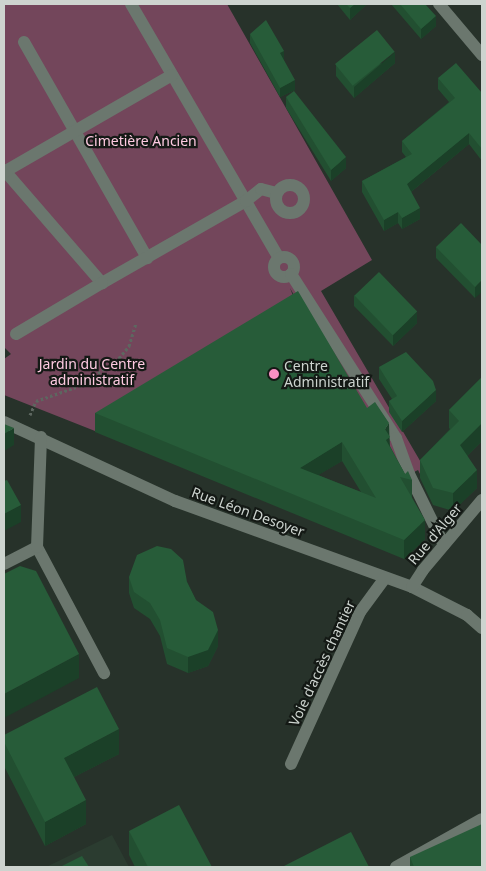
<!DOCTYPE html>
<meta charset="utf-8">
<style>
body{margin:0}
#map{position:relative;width:486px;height:871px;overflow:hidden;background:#27322a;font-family:"Noto Sans",sans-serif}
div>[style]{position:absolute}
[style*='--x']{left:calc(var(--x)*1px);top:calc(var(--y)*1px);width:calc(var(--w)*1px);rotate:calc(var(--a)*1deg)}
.built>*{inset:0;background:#2b3c30}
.green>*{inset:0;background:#73465b}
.path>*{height:3px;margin-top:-1.5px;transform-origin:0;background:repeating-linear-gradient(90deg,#5d6760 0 2.5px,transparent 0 5px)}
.minor>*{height:12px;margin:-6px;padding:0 6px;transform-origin:6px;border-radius:6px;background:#6b776e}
.minor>.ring{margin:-6px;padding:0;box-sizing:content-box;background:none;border:12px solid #6b776e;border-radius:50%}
.wall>*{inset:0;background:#224f31}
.shaded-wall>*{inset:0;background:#1b4028}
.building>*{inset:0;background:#275c39;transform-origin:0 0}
.dots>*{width:14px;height:14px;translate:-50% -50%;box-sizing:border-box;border:2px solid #141915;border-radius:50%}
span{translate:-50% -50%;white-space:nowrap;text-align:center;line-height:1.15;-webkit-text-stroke:4.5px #141915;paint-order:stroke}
.park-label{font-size:14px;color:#fecae1}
.poi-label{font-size:14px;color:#cdd4cf}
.left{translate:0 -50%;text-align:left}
.street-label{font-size:14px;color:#cdd4cf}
.frame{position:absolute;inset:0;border:5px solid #cdd4cf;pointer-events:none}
</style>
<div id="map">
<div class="built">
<div style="clip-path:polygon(112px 835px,129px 867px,46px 867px)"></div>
</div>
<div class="green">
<div style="clip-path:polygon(4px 4px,227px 4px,372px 260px,321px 291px,426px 471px,421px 476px,418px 470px,398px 480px,290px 288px,298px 309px,95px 431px,4px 395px,4px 359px,11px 354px,4px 347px)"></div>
</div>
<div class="path">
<div style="--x:30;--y:415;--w:15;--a:-67"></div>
<div style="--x:36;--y:401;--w:49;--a:-19.2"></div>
<div style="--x:82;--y:385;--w:46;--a:-36.1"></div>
<div style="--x:119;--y:358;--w:16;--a:-50"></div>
<div style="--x:129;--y:346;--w:24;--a:-73"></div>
</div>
<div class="minor">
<div style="--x:131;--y:4;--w:294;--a:59.8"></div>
<div style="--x:439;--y:4;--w:67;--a:49.9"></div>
<div style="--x:24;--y:42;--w:249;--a:60.3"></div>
<div style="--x:4;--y:170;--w:150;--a:49.1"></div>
<div style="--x:102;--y:283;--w:166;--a:-29.7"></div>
<div style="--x:246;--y:201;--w:19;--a:-39"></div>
<div style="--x:261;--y:189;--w:16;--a:15"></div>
<div style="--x:4;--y:172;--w:194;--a:-30"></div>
<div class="ring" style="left:276px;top:185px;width:16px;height:16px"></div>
<div class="ring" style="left:274px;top:257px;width:8px;height:8px"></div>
<div style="--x:291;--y:274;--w:195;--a:57.4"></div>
<div style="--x:396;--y:438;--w:38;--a:70"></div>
<div style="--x:409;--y:474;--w:79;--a:63.8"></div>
<div style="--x:16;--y:334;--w:100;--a:-30.7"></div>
<div style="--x:4;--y:422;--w:188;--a:24.8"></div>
<div style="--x:175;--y:501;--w:252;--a:19.9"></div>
<div style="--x:412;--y:587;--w:62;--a:27"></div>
<div style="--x:467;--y:615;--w:20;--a:41"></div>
<div style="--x:37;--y:547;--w:143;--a:62"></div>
<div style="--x:4;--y:564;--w:37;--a:-27"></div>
<div style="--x:37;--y:547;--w:110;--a:-87.9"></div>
<div style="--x:412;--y:587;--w:20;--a:-57"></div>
<div style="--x:423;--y:570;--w:92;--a:-49.9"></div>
<div style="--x:291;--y:764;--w:167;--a:-65.6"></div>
<div style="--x:360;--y:612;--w:42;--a:-53.7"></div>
<div style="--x:396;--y:867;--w:98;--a:-29.2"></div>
</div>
<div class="wall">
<div style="clip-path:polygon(337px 4px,367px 4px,350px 20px)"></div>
<div style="clip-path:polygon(391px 4px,425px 4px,436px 26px,421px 39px)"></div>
<div style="clip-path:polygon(250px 34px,284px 61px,295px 90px,280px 97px,250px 43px)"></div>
<div style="clip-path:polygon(395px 63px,354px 98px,336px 76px,336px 65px)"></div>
<div style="clip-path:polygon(438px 78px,482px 93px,482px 161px,469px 144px,411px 192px,420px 219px,402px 229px,398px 223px,384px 231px,362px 192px,362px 181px,406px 157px,402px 152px,402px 141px,449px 102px,438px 89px)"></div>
<div style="clip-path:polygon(286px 97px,346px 168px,331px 181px,286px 108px)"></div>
<div style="clip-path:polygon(482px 245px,475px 298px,436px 258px,436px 247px)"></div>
<div style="clip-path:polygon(354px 295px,417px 323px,393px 346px,354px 306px)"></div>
<div style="clip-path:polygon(379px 367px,436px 401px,402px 432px,389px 412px,389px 401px,392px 399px,379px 379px)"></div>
<div style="clip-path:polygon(482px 377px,482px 441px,467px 456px,477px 488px,453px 511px,433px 505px,420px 478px,420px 460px,450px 429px,449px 428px,449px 410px)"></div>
<div style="clip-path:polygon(evenodd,367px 408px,389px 436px,390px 446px,405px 474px,412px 480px,412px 498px,425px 539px,404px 559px,95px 432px,95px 413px,367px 408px,342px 461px,361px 492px,318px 475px,342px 461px)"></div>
<div style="clip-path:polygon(129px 577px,187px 582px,218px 646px,208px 666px,188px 673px,167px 664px,160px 636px,150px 619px,134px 608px,129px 593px)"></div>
<div style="clip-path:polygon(4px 735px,119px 754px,74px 777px,86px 824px,45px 846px,4px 766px)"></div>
<div style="clip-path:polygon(129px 831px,212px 867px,135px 867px,129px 855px)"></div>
<div style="clip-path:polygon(410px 857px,482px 867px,410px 867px)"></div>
</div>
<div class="shaded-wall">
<div style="clip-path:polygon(355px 4px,367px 4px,350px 20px,350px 8px)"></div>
<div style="clip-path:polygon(436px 16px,436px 26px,421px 39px,421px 29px)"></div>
<div style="clip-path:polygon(284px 51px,284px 61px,280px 53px)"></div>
<div style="clip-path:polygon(395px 52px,395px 63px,354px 98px,354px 87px)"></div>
<div style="clip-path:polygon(295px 80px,295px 90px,280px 97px,280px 88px)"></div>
<div style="clip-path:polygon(469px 133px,469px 144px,407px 195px,407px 184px)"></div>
<div style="clip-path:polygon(346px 157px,346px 168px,331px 181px,331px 170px)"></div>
<div style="clip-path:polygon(420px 208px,420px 219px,402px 229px,402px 218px)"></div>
<div style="clip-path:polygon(398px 212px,398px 223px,384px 231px,384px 220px)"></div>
<div style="clip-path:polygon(482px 280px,482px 292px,475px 298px,475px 287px)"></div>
<div style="clip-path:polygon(417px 312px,417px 323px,393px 346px,393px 335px)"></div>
<div style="clip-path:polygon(436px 390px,436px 401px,402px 432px,402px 421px)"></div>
<div style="clip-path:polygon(389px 423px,390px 456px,386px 458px,385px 429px)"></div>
<div style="clip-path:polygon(482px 423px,482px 441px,460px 463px,460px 445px)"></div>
<div style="clip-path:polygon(14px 428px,14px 445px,4px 451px,4px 434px)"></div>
<div style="clip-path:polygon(342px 442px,342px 461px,300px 486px,300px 468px)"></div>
<div style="clip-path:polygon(477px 470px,477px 488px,453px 511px,453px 493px)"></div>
<div style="clip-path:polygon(21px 505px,21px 522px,4px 531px,4px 514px)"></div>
<div style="clip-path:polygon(425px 520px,425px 539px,404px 559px,404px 540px)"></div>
<div style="clip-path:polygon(218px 630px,218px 646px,208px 666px,188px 673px,188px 657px)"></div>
<div style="clip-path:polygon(79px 654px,79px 678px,4px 718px,4px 694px)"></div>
<div style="clip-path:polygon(119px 729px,119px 754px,64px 782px,64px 758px)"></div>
<div style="clip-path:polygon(86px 800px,86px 824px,45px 846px,45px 822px)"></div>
</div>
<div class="building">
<div style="clip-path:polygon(346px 4px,355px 4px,350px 8px)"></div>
<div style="clip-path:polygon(400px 4px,425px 4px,436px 16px,421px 29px)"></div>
<div style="clip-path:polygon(266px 20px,284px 51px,280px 53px,295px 80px,280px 88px,250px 34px)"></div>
<div style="left:377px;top:30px;width:28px;height:54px;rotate:51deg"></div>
<div style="clip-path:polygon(456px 63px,482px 93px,482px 149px,469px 133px,407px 184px,420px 208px,402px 218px,398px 212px,384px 220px,362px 181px,412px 154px,402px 141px,455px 98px,438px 78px)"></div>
<div style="clip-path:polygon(294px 91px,346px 157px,331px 170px,286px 97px)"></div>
<div style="clip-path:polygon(461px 223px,482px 245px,482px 280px,475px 287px,436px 247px)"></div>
<div style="left:379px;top:272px;width:55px;height:34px;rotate:46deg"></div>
<div style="clip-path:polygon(evenodd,298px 291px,367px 408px,375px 402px,389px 423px,385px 429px,390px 437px,386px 440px,405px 474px,408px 471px,412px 480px,400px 477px,425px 520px,404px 540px,95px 413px,298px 291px,342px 442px,376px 498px,300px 468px,342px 442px)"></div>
<div style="clip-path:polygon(406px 352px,433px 381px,436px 390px,402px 421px,389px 401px,397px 396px,379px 367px)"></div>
<div style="clip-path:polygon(482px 377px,482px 423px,460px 445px,477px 470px,453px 493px,433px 488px,420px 460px,459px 421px,449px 410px)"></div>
<div style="clip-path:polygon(4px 424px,14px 428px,4px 434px)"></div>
<div style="clip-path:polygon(7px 480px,21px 505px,4px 514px,4px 481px)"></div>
<div style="clip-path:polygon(157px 546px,171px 549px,183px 560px,187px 582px,196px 600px,213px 612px,218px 630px,208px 650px,188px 657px,167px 648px,160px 620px,150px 603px,134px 592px,129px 577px,137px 555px)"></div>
<div style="clip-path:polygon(20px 566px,36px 571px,79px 654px,4px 694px,4px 574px)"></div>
<div style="clip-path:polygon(97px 687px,119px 729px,64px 758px,86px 800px,45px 822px,4px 742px,4px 735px)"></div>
<div style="clip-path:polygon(179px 805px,212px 867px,148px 867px,129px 831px)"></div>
<div style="clip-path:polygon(482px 824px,482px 867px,414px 867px,410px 857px)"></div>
<div style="clip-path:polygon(351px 832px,369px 867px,282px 867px)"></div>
<div style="clip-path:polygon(82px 856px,89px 867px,60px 867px)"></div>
</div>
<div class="dots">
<div style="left:274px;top:374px;background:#fb8fc4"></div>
</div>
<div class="park-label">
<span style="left:141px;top:141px">Cimetière Ancien</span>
<span style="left:92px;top:372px">Jardin du Centre<br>administratif</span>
</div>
<div class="poi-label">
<span class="left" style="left:284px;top:374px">Centre<br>Administratif</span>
</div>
<div class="street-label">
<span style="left:248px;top:512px;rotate:20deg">Rue Léon Desoyer</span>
<span style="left:435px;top:534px;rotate:-50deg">Rue d'Alger</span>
<span style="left:322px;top:663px;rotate:-65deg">Voie d'accès chantier</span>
</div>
<div class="frame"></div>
</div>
